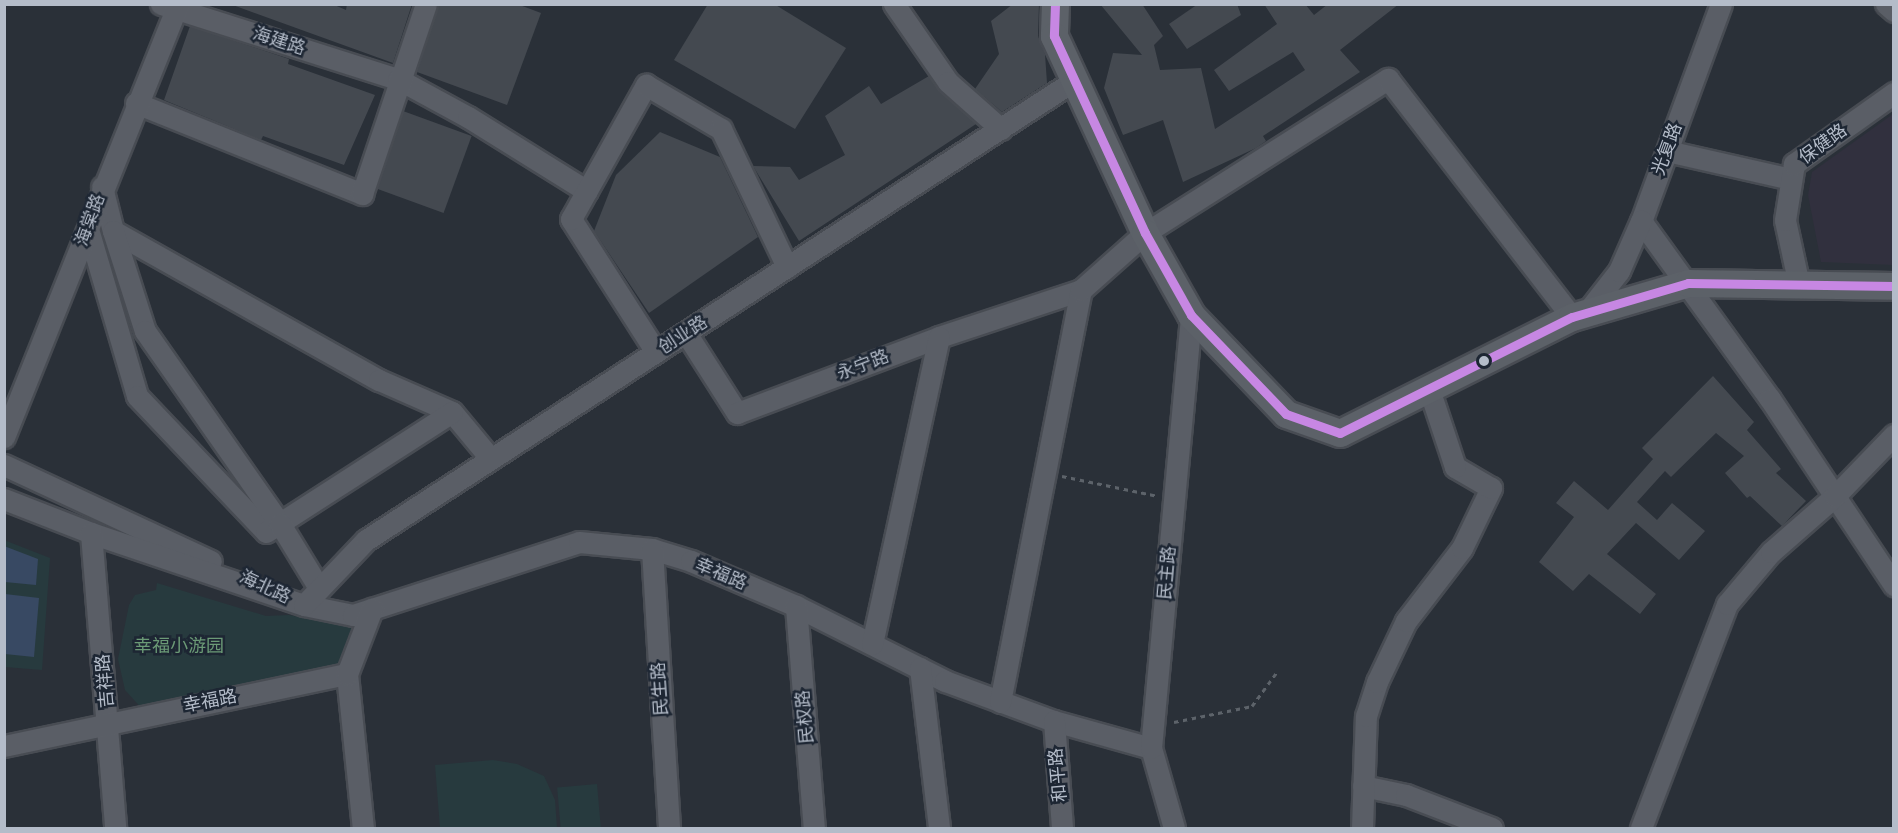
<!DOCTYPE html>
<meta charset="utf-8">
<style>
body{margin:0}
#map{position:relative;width:1898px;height:833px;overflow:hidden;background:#2a3038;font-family:"PT Sans Narrow","Noto Sans SC",sans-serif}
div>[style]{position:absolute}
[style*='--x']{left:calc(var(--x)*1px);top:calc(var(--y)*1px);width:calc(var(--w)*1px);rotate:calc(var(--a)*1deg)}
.medical>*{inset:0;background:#31303e}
.green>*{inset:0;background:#273a3e;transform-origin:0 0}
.water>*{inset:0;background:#384963}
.building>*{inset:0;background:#444950;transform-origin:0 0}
.path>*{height:3px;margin-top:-1.5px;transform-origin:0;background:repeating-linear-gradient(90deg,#5d636a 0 4.5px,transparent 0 9px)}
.roads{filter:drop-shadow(2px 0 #484c53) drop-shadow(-2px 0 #484c53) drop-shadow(0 2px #484c53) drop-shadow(0 -2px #484c53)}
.minor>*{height:21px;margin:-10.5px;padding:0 10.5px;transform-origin:10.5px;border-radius:10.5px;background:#5a5e66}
.major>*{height:27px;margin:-13.5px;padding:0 13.5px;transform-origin:13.5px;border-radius:13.5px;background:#5c6168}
.bus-1>*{height:9px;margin:-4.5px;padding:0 4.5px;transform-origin:4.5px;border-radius:4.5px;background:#c787e3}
.dots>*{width:16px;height:16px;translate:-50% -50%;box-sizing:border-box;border:3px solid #1d2633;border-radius:50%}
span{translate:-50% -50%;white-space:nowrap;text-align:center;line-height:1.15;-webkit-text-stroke:5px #1d2633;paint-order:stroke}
.street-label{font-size:18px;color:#b4bcc9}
.park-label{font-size:18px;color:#6b9a76}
.frame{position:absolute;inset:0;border:6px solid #b4bcc9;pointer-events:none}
</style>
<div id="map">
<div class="medical">
<div style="clip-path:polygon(1893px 114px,1893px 265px,1821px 262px,1808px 195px,1812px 172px)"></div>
</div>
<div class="green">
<div style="clip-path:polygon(4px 540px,50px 558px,42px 670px,5px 667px)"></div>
<div style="clip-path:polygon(157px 583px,266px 616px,289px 615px,359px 629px,345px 671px,145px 712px,125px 690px,118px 659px,129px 605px,135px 595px,156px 590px)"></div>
<div style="clip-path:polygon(493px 760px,517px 764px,544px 776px,555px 800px,557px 828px,440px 828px,435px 765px)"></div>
<div style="left:597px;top:784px;width:44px;height:40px;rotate:85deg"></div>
</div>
<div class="water">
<div style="clip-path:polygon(4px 546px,38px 559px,36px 585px,5px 582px)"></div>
<div style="clip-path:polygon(5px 594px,39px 598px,34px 657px,5px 654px)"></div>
</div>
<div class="building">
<div style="clip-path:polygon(230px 4px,332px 4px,346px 10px,347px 4px,412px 4px,393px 63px)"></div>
<div style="clip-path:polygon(438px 4px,517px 4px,541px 13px,507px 105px,417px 72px)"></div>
<div style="clip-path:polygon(708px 4px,774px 4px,846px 48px,795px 129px,674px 60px)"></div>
<div style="clip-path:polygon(1013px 4px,1039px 4px,1038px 36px,1045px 54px,1047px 83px,1002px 112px,975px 89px,999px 54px,991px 21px)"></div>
<div style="clip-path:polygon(1100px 4px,1142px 4px,1163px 36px,1154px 45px,1160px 70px,1201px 68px,1215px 129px,1305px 70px,1293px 52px,1229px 91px,1214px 70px,1277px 24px,1264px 4px,1305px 4px,1314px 15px,1328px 4px,1399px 4px,1340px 50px,1360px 72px,1263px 136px,1266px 141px,1256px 148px,1183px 182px,1163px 120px,1123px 135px,1104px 88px,1113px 53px,1142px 55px)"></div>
<div style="clip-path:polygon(1198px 4px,1237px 4px,1241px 15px,1187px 49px,1169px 24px)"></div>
<div style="clip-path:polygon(190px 26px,289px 59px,288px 64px,375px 95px,344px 165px,263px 136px,261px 140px,164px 100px)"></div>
<div style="clip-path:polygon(929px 76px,976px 124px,799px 241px,753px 166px,790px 167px,799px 180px,845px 155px,825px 116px,869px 86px,881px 104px)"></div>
<div style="left:403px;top:111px;width:73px;height:82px;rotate:20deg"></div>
<div style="clip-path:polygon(660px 132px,720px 157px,758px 237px,649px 313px,594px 231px,616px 175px)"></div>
<div style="clip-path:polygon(1713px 376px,1754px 422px,1747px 430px,1781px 469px,1776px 473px,1806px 501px,1782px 526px,1750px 496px,1747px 498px,1725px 473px,1744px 456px,1716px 433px,1671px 477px,1665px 471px,1637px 502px,1657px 520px,1672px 503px,1705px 531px,1679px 560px,1636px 523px,1607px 554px,1656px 594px,1640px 614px,1589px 574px,1573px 591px,1539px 562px,1574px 517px,1556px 503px,1574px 481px,1608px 510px,1653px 459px,1642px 448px)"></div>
</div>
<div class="path">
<div style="--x:1062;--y:476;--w:98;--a:11.8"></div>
<div style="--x:1174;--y:722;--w:80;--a:-11.6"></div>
<div style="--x:1252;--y:706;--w:42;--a:-53.7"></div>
</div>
<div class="roads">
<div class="minor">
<div style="--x:161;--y:4;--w:249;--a:17.6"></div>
<div style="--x:398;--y:79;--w:80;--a:28.5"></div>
<div style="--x:468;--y:117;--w:140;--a:31.9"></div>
<div style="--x:894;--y:4;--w:95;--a:55.3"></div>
<div style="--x:948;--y:82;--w:71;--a:41.6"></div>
<div style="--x:1721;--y:4;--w:231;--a:110.2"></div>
<div style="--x:1641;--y:221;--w:220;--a:54.1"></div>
<div style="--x:1770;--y:399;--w:224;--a:56.3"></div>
<div style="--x:1886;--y:4;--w:11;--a:41"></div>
<div style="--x:136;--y:103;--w:244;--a:21.9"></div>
<div style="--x:362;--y:194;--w:200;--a:-71.4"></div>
<div style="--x:1667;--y:151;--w:127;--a:12.7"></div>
<div style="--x:102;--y:187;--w:45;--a:76"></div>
<div style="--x:113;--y:231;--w:305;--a:29.3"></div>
<div style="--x:379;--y:380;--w:80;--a:23.7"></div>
<div style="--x:452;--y:412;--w:61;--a:50.3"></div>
<div style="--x:88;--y:229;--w:174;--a:73.6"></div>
<div style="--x:137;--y:396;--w:187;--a:46.5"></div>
<div style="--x:266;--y:532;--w:221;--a:-32.8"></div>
<div style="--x:113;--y:231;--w:105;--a:72.3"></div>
<div style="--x:145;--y:331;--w:236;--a:55"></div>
<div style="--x:280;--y:524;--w:75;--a:58.6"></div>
<div style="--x:1799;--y:285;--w:66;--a:-102.2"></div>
<div style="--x:1785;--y:220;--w:57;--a:-80.9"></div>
<div style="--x:1794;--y:164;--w:123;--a:-35.4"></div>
<div style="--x:1587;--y:312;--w:52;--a:-52"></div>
<div style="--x:1619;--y:271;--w:55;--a:-66.3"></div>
<div style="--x:686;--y:333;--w:95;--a:57.5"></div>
<div style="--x:737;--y:413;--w:216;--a:-20.6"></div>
<div style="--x:939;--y:337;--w:150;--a:-18.3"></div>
<div style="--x:656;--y:352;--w:158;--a:-122.6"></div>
<div style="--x:571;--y:219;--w:154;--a:-60.8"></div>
<div style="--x:646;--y:85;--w:87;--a:30.4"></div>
<div style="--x:721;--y:129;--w:153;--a:64.4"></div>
<div style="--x:4;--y:437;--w:467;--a:-68.1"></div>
<div style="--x:4;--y:465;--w:228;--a:24.9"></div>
<div style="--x:4;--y:499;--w:93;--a:21.3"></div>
<div style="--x:91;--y:533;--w:225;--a:18.7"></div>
<div style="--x:304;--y:605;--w:50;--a:11.5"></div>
<div style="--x:353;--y:615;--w:237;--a:-17.9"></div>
<div style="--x:579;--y:542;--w:73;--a:5.5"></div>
<div style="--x:652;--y:549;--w:41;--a:17.1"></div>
<div style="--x:691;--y:561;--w:114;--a:23.2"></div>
<div style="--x:796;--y:606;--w:167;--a:26.7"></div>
<div style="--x:945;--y:681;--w:116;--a:20.2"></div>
<div style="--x:1054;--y:721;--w:101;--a:15.6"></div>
<div style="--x:91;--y:533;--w:296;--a:85.3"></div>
<div style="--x:652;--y:549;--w:280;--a:86.5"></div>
<div style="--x:304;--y:605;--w:90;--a:-46.4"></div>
<div style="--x:366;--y:540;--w:845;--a:-32.98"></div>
<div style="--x:796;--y:606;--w:223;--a:85.4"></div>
<div style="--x:872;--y:644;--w:314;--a:-77.7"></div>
<div style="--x:920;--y:668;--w:161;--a:83.2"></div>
<div style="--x:347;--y:674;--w:155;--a:84.1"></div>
<div style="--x:1000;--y:702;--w:420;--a:-78.9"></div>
<div style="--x:1081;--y:290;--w:86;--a:-41.7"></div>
<div style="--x:1145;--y:233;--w:288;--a:-32.4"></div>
<div style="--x:1388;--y:79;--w:301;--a:52.3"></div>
<div style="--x:1054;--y:721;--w:107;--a:85.7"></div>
<div style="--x:4;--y:746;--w:350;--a:-11.9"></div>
<div style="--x:347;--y:674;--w:70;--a:-69"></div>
<div style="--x:1363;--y:786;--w:44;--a:11.8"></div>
<div style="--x:1406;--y:795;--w:92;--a:21"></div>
<div style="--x:1174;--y:828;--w:83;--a:-106"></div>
<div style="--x:1151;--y:748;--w:435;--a:-84.7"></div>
<div style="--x:1362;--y:828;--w:112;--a:-88"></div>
<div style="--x:1366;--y:716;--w:36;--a:-72"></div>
<div style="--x:1377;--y:682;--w:68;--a:-64.6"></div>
<div style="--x:1406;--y:621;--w:92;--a:-52.5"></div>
<div style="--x:1462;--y:548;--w:67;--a:-64.2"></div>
<div style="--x:1491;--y:488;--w:42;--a:-149.7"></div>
<div style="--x:1455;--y:467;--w:82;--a:-108.4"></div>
<div style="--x:1641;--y:828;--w:240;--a:-69"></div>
<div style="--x:1727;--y:604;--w:68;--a:-49.8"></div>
<div style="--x:1771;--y:552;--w:85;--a:-41.2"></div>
<div style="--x:1835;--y:496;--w:85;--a:-46"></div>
</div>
<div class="major">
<div style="--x:1055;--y:4;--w:32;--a:92"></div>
<div style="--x:1054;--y:36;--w:217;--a:65.2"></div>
<div style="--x:1145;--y:233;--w:94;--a:60.7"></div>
<div style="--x:1191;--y:315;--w:137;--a:46.2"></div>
<div style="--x:1286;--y:414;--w:57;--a:19.4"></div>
<div style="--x:1340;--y:433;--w:259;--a:-26.6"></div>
<div style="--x:1572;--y:317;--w:121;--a:-16.3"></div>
<div style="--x:1688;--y:283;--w:206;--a:0.8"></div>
</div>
</div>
<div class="bus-1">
<div style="--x:1055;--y:4;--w:32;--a:92"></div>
<div style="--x:1054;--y:36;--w:217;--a:65.2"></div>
<div style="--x:1145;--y:233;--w:94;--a:60.7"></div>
<div style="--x:1191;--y:315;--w:137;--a:46.2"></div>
<div style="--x:1286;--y:414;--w:57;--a:19.4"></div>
<div style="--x:1340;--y:433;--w:259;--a:-26.6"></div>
<div style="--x:1572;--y:317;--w:121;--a:-16.3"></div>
<div style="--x:1688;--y:283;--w:206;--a:0.8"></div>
</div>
<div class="dots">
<div style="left:1484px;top:361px;background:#b4bcc9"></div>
</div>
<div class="street-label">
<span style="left:279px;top:41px;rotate:18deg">海建路</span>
<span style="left:1823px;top:144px;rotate:-36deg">保健路</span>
<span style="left:1667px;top:149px;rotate:-70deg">光复路</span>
<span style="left:90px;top:220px;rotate:-70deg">海棠路</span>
<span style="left:683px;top:335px;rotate:-33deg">创业路</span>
<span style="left:863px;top:365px;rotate:-21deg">永宁路</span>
<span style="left:1167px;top:573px;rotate:-85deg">民主路</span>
<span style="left:721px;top:574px;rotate:23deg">幸福路</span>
<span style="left:265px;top:587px;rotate:25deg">海北路</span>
<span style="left:105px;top:681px;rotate:-95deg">吉祥路</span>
<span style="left:660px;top:689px;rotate:-94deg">民生路</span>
<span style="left:210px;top:701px;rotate:-11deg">幸福路</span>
<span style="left:805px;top:717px;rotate:-95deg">民权路</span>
<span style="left:1058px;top:775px;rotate:-95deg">和平路</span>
</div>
<div class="park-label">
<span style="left:179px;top:646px">幸福小游园</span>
</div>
<div class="frame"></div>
</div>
